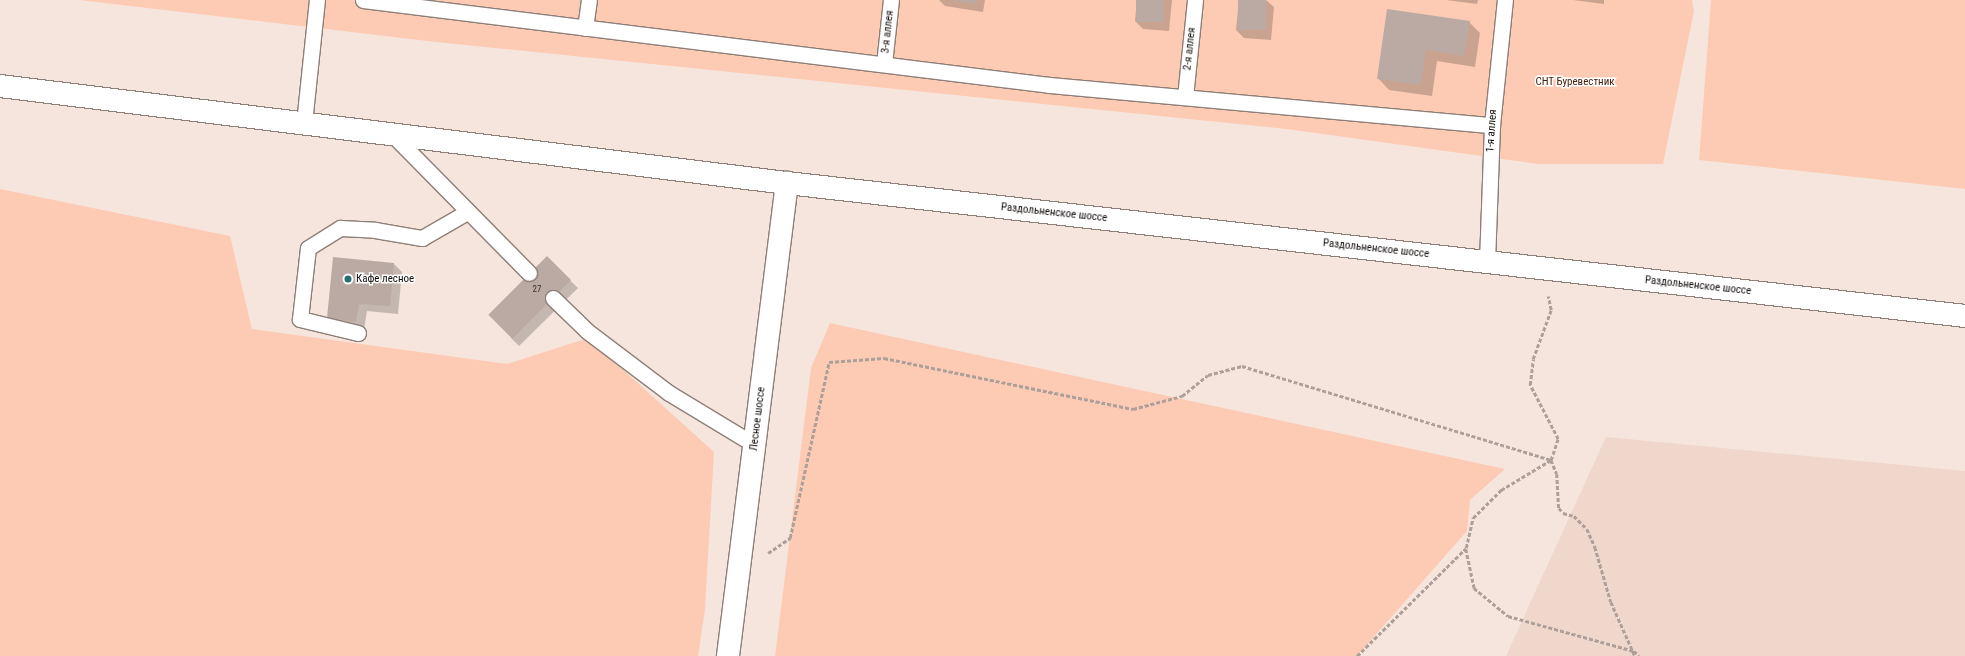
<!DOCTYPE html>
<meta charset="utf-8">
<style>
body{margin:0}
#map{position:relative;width:1965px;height:656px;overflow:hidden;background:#f6e5dd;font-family:"Roboto Condensed",sans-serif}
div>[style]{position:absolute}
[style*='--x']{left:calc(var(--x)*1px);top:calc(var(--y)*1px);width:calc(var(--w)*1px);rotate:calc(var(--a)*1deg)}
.built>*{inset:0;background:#efd7cc}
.green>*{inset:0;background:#fdcbb4}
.shadow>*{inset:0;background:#0003}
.building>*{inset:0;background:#bbaaa3;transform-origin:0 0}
.path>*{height:2.5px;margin-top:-1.25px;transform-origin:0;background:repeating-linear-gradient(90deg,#ad9f99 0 4px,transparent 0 6px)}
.roads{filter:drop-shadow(1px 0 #8d7e77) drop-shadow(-1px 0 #8d7e77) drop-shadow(0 1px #8d7e77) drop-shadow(0 -1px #8d7e77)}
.service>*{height:15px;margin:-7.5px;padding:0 7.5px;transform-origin:7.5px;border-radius:7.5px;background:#fff}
.secondary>*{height:22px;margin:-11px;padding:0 11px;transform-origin:11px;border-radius:11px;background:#fff}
.dots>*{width:11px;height:11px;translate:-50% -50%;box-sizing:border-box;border:2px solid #fff;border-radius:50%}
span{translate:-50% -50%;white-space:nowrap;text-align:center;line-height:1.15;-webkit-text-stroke:3px #fff;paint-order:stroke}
.number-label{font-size:9px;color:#3c3330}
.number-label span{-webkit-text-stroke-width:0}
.street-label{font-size:11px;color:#110b09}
.park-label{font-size:11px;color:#48200b}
.poi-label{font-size:11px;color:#110b09}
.left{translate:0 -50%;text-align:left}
</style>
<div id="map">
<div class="built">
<div style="clip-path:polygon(1606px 437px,1965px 471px,1965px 656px,1506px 656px)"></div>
</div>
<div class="green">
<div style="clip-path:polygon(79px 0,1692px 0,1694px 11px,1663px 164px,1538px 164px,1287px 129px,436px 42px)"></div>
<div style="clip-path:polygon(1711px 0,1965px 0,1965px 189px,1699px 160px)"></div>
<div style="clip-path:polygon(0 189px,230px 236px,252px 329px,507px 364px,588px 338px,714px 452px,705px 609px,698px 656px,0 656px)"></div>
<div style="clip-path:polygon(830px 323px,1505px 469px,1470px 500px,1467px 531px,1357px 656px,775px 656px,811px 368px)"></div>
</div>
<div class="shadow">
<div style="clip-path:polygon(939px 0,985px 0,983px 12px,945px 6px)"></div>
<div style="clip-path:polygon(1137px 0,1172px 0,1169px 31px,1143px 29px,1135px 21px)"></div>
<div style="clip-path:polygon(1239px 0,1266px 0,1274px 7px,1271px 40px,1244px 38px,1236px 30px)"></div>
<div style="clip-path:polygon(1446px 0,1478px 0,1477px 4px)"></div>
<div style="clip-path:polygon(1573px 0,1604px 0,1604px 4px)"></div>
<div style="clip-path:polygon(1469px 22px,1480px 33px,1475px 67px,1437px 61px,1432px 96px,1389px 90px,1378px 78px)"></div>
<div style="clip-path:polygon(547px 258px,578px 288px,519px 346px,511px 338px)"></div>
<div style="clip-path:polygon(394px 264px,402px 272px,398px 314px,367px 311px,364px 329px,336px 326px,328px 318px)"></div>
</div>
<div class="building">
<div style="clip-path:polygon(952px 0,976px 0,975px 4px)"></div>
<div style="left:1136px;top:0;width:28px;height:22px"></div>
<div style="left:1238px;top:0;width:28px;height:30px"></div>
<div style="clip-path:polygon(1387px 9px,1470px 21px,1464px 56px,1426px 50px,1421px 85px,1377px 79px)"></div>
<div style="left:547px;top:256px;width:34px;height:83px;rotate:45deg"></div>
<div style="clip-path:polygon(333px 257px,394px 263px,390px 306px,359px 304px,356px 322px,327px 318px)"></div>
</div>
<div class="path">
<div style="--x:1466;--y:549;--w:40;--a:78"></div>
<div style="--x:1474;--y:588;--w:44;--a:39.5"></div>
<div style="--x:1508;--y:616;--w:131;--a:15.5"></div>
<div style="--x:1634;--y:651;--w:7;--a:45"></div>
<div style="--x:768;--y:553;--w:27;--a:-34"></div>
<div style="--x:790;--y:538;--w:180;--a:-77.5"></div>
<div style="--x:829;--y:362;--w:55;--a:-4.2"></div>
<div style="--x:884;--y:358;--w:254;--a:11.6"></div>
<div style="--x:1133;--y:409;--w:51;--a:-14.9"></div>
<div style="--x:1182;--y:396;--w:33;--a:-39"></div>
<div style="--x:1208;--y:375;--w:35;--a:-15"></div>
<div style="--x:1242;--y:366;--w:323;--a:16.9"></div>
<div style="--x:1551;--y:460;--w:15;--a:67"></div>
<div style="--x:1557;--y:474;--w:34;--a:87"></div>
<div style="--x:1559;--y:508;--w:6;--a:51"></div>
<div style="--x:1563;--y:513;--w:11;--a:15"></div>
<div style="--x:1574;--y:516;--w:18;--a:45"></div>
<div style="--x:1587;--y:529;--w:20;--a:66"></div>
<div style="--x:1595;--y:547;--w:57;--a:73.8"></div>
<div style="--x:1611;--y:602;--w:59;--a:66"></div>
<div style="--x:1357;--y:656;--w:153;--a:-44.7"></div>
<div style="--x:1466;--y:548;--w:31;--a:-77"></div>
<div style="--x:1473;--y:518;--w:40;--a:-45"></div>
<div style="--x:1501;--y:490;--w:58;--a:-31"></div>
<div style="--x:1551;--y:460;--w:22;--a:-72"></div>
<div style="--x:1558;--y:439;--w:61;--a:-117.4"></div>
<div style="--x:1530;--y:385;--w:26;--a:-83"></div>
<div style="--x:1533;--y:359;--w:52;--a:-69.8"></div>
<div style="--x:1551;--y:310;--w:14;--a:-102"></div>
</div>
<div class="roads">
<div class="service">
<div style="--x:363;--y:0;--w:691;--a:7.06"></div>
<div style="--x:1049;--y:85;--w:445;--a:5.2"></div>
<div style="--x:585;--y:28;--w:28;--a:-82"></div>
<div style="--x:884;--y:64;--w:64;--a:-83.8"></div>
<div style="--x:1185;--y:97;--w:98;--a:-84.1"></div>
<div style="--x:304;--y:123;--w:124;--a:-84"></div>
<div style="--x:392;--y:134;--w:195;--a:45.4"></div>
<div style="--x:1487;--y:262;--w:137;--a:-87.9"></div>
<div style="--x:1492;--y:125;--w:126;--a:-84.1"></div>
<div style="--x:553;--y:298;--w:47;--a:44.1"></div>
<div style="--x:587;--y:331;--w:103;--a:37.1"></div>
<div style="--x:669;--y:393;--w:100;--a:31.2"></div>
<div style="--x:358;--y:333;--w:60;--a:-166.4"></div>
<div style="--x:300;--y:319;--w:71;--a:-83.6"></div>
<div style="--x:308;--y:248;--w:38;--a:-32"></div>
<div style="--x:340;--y:228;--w:35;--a:3"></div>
<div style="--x:375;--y:230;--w:48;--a:9.7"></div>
<div style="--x:422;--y:238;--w:52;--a:-30"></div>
</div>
<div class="secondary">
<div style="--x:0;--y:86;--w:793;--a:7.03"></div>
<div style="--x:787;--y:183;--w:1185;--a:6.44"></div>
<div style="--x:728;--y:656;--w:477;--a:-82.9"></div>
</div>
</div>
<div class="dots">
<div style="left:348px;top:279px;background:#256f74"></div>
</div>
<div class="number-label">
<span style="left:537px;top:289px">27</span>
</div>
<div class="street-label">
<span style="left:888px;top:32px;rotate:-84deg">3-я аллея</span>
<span style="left:1190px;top:49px;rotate:-84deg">2-я аллея</span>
<span style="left:1492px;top:131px;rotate:-86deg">1-я аллея</span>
<span style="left:1054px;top:213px;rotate:6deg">Раздольненское шоссе</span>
<span style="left:1376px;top:249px;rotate:6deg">Раздольненское шоссе</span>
<span style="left:1698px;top:286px;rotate:6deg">Раздольненское шоссе</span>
<span style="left:758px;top:419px;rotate:-83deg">Лесное шоссе</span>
</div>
<div class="park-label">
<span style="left:1575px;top:82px">СНТ Буревестник</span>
</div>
<div class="poi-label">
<span class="left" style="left:356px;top:279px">Кафе лесное</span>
</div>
</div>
